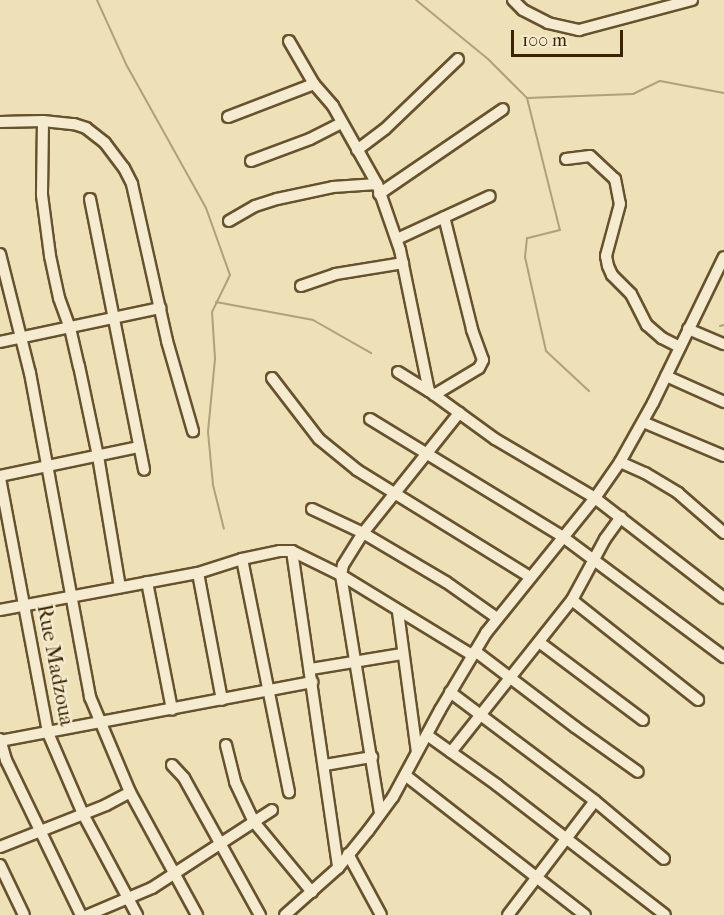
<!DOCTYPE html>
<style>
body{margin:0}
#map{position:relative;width:724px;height:915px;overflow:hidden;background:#eee0b7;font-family:"IM FELL French Canon",serif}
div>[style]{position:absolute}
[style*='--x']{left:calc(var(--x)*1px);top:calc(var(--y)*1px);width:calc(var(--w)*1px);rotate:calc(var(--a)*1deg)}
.stream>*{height:2px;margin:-1px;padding:0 1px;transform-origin:1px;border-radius:1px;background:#b1a079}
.roads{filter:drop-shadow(2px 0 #67522e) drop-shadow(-2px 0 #67522e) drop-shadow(0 2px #67522e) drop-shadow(0 -2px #67522e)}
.minor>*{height:10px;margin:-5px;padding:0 5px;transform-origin:5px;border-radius:5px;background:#f4ebd0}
span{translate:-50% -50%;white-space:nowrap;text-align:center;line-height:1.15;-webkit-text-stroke:5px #f4ebd0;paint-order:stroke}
.street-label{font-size:21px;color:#3a2301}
.scale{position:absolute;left:511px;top:30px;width:112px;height:27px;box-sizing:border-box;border:3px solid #3a2301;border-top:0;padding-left:8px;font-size:18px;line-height:21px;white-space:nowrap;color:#3a2301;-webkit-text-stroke:4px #f4ebd0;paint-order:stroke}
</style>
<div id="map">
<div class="stream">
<div style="--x:97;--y:0;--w:72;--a:65.6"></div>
<div style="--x:127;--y:66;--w:162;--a:60.9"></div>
<div style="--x:206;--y:208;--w:71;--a:70.3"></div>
<div style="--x:230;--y:275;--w:41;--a:115.9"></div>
<div style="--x:212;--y:312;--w:47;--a:86.3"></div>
<div style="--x:215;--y:359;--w:73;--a:95.5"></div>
<div style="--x:208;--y:432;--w:53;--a:84.6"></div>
<div style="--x:213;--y:485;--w:45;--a:76"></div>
<div style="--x:416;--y:0;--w:93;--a:39.3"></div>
<div style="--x:488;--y:59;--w:55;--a:45"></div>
<div style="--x:527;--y:98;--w:136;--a:76"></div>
<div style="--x:560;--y:230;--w:34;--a:166"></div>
<div style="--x:527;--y:238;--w:19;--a:96"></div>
<div style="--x:525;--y:257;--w:96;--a:77.4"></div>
<div style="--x:546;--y:351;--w:59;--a:42.9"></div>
<div style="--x:527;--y:98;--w:106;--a:-2.2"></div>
<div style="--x:633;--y:94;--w:30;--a:-26"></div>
<div style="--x:660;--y:81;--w:65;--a:10.6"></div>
<div style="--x:216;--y:302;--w:99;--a:10.5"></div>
<div style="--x:313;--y:320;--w:67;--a:29.6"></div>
<div style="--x:720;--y:326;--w:4;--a:-14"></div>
</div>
<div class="roads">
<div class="minor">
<div style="--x:513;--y:0;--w:14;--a:45"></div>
<div style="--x:523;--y:10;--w:28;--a:27"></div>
<div style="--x:548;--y:23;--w:32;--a:13"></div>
<div style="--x:579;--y:30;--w:117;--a:-14.9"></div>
<div style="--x:289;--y:41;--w:50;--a:59.8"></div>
<div style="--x:314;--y:84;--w:29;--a:49"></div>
<div style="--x:333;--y:106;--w:90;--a:60.6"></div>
<div style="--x:377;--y:184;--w:70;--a:70.8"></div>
<div style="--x:400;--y:250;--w:144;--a:78.4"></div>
<div style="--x:429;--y:391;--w:82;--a:36"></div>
<div style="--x:495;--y:439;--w:116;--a:30.5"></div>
<div style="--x:595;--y:498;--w:163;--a:37.8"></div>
<div style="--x:228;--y:117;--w:92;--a:-21"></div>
<div style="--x:43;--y:121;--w:74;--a:90.8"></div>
<div style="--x:42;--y:195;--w:62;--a:82.5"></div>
<div style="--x:50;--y:256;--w:43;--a:77.9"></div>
<div style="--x:59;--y:298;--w:32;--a:70"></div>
<div style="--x:70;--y:328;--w:39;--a:77"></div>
<div style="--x:79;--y:366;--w:92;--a:78.1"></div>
<div style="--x:98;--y:456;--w:133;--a:80.5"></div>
<div style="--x:0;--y:122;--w:43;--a:-1.3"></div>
<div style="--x:43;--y:121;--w:31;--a:6"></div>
<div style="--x:74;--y:124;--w:13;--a:18"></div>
<div style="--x:86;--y:128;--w:24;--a:38"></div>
<div style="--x:105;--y:143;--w:31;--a:53"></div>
<div style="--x:124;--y:168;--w:18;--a:63"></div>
<div style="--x:132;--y:184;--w:161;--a:77.4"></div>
<div style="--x:167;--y:341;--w:94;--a:73.9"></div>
<div style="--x:357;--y:150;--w:35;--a:-37"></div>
<div style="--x:385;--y:129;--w:101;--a:-43.8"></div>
<div style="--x:566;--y:159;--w:24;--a:-7"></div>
<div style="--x:590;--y:156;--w:34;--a:43"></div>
<div style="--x:615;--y:179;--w:25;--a:79"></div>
<div style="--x:620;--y:204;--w:54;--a:105.1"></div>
<div style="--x:606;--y:256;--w:10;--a:79"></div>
<div style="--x:608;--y:266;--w:10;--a:66"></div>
<div style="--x:612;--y:275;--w:27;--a:45"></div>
<div style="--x:631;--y:294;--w:35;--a:63"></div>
<div style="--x:647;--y:325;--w:20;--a:41"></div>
<div style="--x:662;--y:338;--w:20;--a:27"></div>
<div style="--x:251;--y:161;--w:63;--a:-20.4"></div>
<div style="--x:310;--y:139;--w:35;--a:-27"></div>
<div style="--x:379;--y:194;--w:150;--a:-34.4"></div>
<div style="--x:90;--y:199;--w:276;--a:78.7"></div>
<div style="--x:229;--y:221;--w:30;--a:-30"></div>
<div style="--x:255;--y:206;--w:23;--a:-18"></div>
<div style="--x:277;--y:199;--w:57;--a:-12.1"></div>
<div style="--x:333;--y:187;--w:44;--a:-3.9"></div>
<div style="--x:397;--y:239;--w:102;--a:-24.8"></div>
<div style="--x:0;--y:254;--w:123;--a:75.9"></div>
<div style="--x:30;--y:373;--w:330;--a:79.5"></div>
<div style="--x:90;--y:697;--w:103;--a:67.2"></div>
<div style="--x:130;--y:792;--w:140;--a:61.4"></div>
<div style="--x:301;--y:286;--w:37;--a:-19"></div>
<div style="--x:336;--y:274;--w:68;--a:-9.3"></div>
<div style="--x:688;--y:329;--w:39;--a:23"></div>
<div style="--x:0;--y:342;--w:164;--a:-12"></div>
<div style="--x:398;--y:372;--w:36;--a:32"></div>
<div style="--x:666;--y:376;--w:64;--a:24.1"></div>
<div style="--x:272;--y:378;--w:77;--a:52.4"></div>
<div style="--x:319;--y:439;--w:49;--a:39.2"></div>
<div style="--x:357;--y:470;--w:203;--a:31.7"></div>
<div style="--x:434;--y:395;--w:52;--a:-31"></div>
<div style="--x:479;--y:368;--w:9;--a:-63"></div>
<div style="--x:483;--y:360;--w:33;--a:-110"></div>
<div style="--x:472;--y:329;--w:115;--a:-104"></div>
<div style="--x:370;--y:419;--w:226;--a:31.4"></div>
<div style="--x:563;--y:537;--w:201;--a:36.7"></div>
<div style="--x:643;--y:422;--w:88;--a:22.8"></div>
<div style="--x:620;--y:462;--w:27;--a:24"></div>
<div style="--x:645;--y:473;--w:39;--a:31"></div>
<div style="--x:678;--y:493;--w:61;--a:41"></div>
<div style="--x:0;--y:476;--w:142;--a:-11.8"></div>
<div style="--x:0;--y:478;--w:259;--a:79.3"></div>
<div style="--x:48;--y:733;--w:88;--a:66.6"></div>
<div style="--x:83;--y:814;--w:115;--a:61.9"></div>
<div style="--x:312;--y:509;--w:56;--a:25.2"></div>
<div style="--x:363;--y:533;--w:96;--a:30.6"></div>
<div style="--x:446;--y:582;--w:62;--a:35.2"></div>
<div style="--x:292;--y:551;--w:320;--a:81.7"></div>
<div style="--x:242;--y:559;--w:238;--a:78.6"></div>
<div style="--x:198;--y:573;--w:129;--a:79.3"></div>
<div style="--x:147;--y:582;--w:130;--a:78.9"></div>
<div style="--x:572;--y:600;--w:161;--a:38.4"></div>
<div style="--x:0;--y:610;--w:201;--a:-10.6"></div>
<div style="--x:198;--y:573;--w:46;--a:-17.7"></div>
<div style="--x:242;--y:559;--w:39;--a:-12"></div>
<div style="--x:280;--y:551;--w:12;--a:0"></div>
<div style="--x:292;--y:551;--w:55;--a:26.1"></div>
<div style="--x:341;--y:575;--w:153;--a:31.4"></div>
<div style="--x:398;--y:612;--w:141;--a:82.3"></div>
<div style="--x:539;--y:642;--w:130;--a:36.9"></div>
<div style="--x:475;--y:651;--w:126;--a:37.2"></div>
<div style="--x:575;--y:727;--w:77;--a:35.5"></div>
<div style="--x:311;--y:669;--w:92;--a:-9.4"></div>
<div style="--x:450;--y:692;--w:181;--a:36.9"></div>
<div style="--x:595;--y:801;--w:90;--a:40"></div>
<div style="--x:427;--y:735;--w:86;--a:35.5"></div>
<div style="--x:497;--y:785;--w:212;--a:37.7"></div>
<div style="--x:0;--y:739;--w:22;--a:74"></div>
<div style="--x:6;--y:760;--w:172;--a:64.2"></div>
<div style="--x:0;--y:741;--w:318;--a:-10.7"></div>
<div style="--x:226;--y:745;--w:38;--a:76"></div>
<div style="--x:235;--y:782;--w:44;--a:64.6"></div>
<div style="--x:254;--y:822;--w:91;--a:50.4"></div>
<div style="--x:451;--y:752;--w:194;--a:-51.5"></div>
<div style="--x:572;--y:600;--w:69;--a:-61.6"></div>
<div style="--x:605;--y:539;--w:27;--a:-54"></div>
<div style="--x:172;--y:765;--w:18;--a:47"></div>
<div style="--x:184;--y:778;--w:157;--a:61"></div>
<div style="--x:325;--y:765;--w:48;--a:-9.7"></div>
<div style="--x:405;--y:775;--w:228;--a:37.9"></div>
<div style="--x:380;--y:813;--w:241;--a:-99.3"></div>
<div style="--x:341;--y:575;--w:10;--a:-79"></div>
<div style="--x:343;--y:565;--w:38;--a:-58"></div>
<div style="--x:363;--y:533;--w:154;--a:-51.3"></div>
<div style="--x:0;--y:847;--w:114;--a:-21.6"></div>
<div style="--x:106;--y:805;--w:27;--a:-28"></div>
<div style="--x:348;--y:854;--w:69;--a:61.6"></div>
<div style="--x:0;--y:865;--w:55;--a:64.4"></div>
<div style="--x:88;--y:915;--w:69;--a:-22.9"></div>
<div style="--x:152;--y:888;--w:143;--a:-33"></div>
<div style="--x:285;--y:915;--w:71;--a:-41.6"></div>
<div style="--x:338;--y:868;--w:48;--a:-51"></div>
<div style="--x:368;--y:831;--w:42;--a:-53.7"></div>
<div style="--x:393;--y:797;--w:99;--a:-61.6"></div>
<div style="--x:440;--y:710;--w:90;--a:-59.1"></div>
<div style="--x:486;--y:633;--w:174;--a:-51.1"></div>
<div style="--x:595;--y:498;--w:44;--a:-55.2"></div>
<div style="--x:620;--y:462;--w:68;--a:-60.8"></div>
<div style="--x:653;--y:403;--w:162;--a:-64.1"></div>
<div style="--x:508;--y:915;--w:143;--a:-52.7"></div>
</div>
</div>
<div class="street-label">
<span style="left:56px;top:665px;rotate:79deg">Rue Madzoua</span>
</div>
<div class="scale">100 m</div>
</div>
